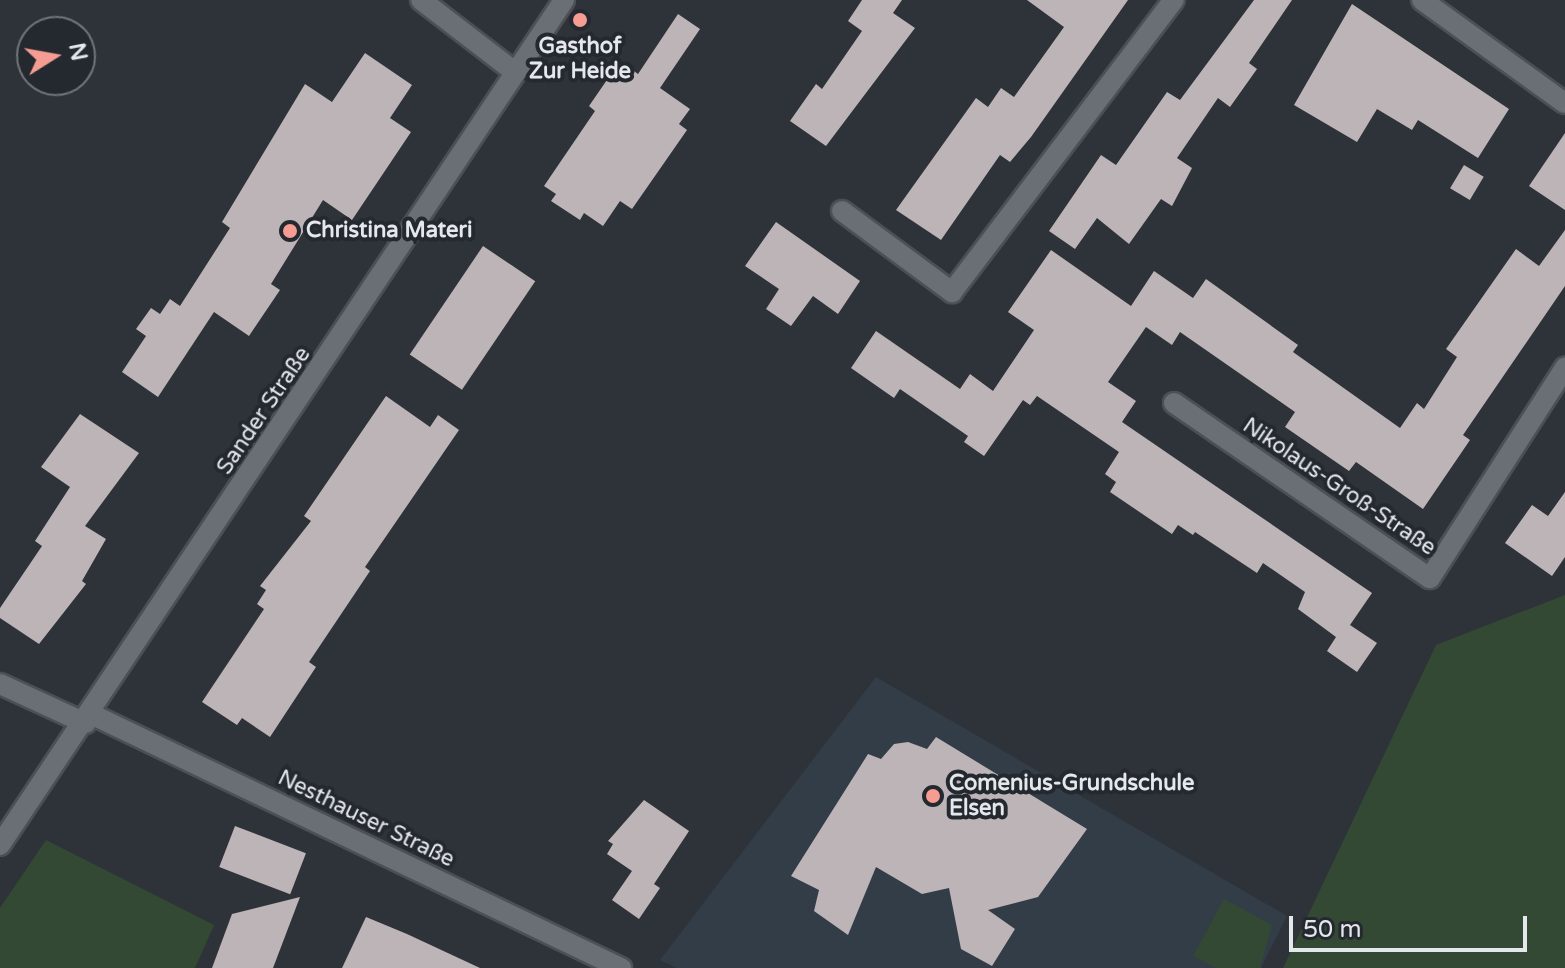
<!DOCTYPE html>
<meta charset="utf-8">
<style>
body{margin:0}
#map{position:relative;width:1565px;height:968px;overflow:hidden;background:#2e3339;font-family:"Varela Round",sans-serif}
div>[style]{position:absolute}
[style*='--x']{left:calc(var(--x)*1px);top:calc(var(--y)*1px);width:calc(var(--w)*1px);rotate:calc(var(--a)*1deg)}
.built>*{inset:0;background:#323d47}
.green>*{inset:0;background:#334934}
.building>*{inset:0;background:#bdb4b8;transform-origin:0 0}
.roads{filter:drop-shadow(2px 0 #4c5055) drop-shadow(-2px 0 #4c5055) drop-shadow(0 2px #4c5055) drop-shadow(0 -2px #4c5055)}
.minor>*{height:20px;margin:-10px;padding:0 10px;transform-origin:10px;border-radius:10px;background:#696f75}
.dots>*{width:22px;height:22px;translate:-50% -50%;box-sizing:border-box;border:4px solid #24292f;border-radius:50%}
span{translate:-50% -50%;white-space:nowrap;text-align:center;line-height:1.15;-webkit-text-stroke:8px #24292f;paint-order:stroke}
.poi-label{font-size:22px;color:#e4e7eb;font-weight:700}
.left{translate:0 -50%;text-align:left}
.street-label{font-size:22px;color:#e4e7eb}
.north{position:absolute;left:16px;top:16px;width:80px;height:80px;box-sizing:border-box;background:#24292f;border:2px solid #71757a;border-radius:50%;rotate:79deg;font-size:22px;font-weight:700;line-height:32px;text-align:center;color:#e4e7eb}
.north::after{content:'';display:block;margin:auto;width:28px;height:36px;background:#f59c93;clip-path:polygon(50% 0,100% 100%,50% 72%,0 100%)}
.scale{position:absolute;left:1289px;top:916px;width:238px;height:36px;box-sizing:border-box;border:4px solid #e4e7eb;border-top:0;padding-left:10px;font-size:24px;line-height:28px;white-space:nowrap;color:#e4e7eb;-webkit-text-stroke:6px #24292f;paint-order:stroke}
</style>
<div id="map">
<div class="built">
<div style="clip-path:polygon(876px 677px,1287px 916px,1261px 968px,677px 968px,660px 960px)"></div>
</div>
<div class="green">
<div style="clip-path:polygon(1565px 595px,1565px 968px,1283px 968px,1436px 645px)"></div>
<div style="clip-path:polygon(46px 840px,214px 925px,195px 968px,0 968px,0 908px)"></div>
<div style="clip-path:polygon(1224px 899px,1272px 925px,1260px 968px,1216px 968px,1193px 956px)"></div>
</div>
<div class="building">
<div style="clip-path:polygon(862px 0,902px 0,893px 13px,915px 28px,826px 146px,790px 121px,816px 84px,822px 89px,862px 31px,848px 21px)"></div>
<div style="clip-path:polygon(1027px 0,1128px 0,1031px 137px,1010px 162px,1000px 155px,941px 240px,896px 210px,976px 98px,988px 107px,1001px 88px,1014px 97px,1064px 27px)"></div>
<div style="clip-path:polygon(1254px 0,1292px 0,1249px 63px,1257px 69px,1230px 107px,1218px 98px,1177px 158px,1192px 168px,1172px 206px,1161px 199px,1129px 244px,1097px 218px,1075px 249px,1049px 231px,1101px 155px,1116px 165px,1167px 92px,1180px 100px)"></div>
<div style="clip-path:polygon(1352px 4px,1509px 109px,1478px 158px,1418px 120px,1412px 130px,1377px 109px,1357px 142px,1294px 105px)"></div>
<div style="clip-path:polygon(678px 14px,700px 29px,660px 88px,690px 109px,679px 124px,687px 130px,632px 209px,620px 201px,603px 226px,584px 213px,580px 220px,551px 201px,556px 194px,544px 186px,595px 111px,589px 106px,609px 77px,616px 82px,627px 66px,638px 74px)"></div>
<div style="clip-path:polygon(365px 53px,412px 85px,390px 118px,411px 132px,352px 220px,323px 200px,271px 284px,280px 290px,249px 336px,214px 312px,158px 397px,122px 372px,146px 336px,136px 329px,151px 308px,160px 314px,170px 299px,180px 306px,230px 228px,222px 222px,305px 84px,332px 102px)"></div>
<div style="clip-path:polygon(1565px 133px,1565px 210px,1529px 186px)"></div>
<div style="left:1464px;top:165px;width:23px;height:27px;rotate:31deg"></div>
<div style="clip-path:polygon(776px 222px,860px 281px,838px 314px,813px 296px,791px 326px,766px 309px,779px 289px,745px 266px)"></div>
<div style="clip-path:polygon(1565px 230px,1565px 286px,1463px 435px,1470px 440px,1423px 509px,1356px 462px,1349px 471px,1285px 427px,1295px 412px,1180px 332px,1172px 345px,1146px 327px,1108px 382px,1136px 401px,1122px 422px,1372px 593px,1350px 625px,1377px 643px,1357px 672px,1327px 651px,1336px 637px,1298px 609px,1305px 592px,1263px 563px,1257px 573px,1195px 532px,1193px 535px,1178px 525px,1172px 534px,1110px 492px,1116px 482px,1105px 474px,1119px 452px,1037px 396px,1030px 405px,1023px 400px,984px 456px,964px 442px,968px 436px,900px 389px,894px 398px,851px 368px,876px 331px,960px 389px,970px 374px,993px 391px,1034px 330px,1008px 312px,1051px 250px,1131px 306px,1154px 271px,1193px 298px,1206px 279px,1298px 345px,1293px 352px,1400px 428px,1417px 403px,1424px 409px,1457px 357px,1446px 349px,1516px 249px,1539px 266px)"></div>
<div style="left:483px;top:246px;width:63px;height:131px;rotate:34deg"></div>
<div style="clip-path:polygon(386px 396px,430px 427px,438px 415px,459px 430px,365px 567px,370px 571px,309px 662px,316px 667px,270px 737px,242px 718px,237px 725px,202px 702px,264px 609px,257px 604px,266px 590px,260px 586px,311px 521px,304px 516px)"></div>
<div style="clip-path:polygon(80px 414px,139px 453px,85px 526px,106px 539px,82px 581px,86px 584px,39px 644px,0 618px,0 608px,42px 546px,35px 541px,70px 487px,41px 467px)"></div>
<div style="clip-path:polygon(1565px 492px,1565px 557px,1552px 576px,1505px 543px,1532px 505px,1548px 516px)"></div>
<div style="clip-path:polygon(936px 737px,1087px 829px,1038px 897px,988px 910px,1015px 929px,992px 966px,961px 949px,949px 888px,922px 894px,876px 867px,848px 935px,814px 911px,819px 890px,791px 876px,868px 754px,881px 759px,894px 744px,908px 742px,927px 749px)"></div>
<div style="clip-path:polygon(644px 800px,689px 831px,654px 884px,660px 888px,639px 919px,612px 900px,632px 871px,607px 854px,613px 844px,608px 841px)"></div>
<div style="left:235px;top:826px;width:76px;height:44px;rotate:21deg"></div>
<div style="clip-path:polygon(300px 897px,273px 968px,212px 968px,232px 914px)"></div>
<div style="clip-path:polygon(366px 917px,407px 934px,480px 968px,342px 968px)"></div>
</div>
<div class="roads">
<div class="minor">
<div style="--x:421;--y:0;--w:118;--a:37.5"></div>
<div style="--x:1422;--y:0;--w:176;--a:35.8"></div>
<div style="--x:842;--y:211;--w:137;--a:36.4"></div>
<div style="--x:952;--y:292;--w:367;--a:-52.8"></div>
<div style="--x:1174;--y:403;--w:310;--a:34.4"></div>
<div style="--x:1430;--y:578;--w:250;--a:-57.3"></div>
<div style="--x:0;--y:684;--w:94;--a:24.6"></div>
<div style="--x:91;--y:714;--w:588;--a:25.61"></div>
<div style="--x:0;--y:845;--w:1016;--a:-56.28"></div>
</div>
</div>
<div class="dots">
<div style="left:580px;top:20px;background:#f59c93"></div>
<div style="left:290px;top:231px;background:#f59c93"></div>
<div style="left:933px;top:796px;background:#f59c93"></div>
</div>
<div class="poi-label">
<span style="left:580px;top:59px">Gasthof<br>Zur Heide</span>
<span class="left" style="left:306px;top:231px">Christina Materi</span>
<span class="left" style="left:949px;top:796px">Comenius-Grundschule<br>Elsen</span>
</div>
<div class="street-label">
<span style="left:264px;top:411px;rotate:-56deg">Sander Straße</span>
<span style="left:1339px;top:487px;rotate:34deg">Nikolaus-Groß-Straße</span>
<span style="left:366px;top:819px;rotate:26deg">Nesthauser Straße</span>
</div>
<div class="north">N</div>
<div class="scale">50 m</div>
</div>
